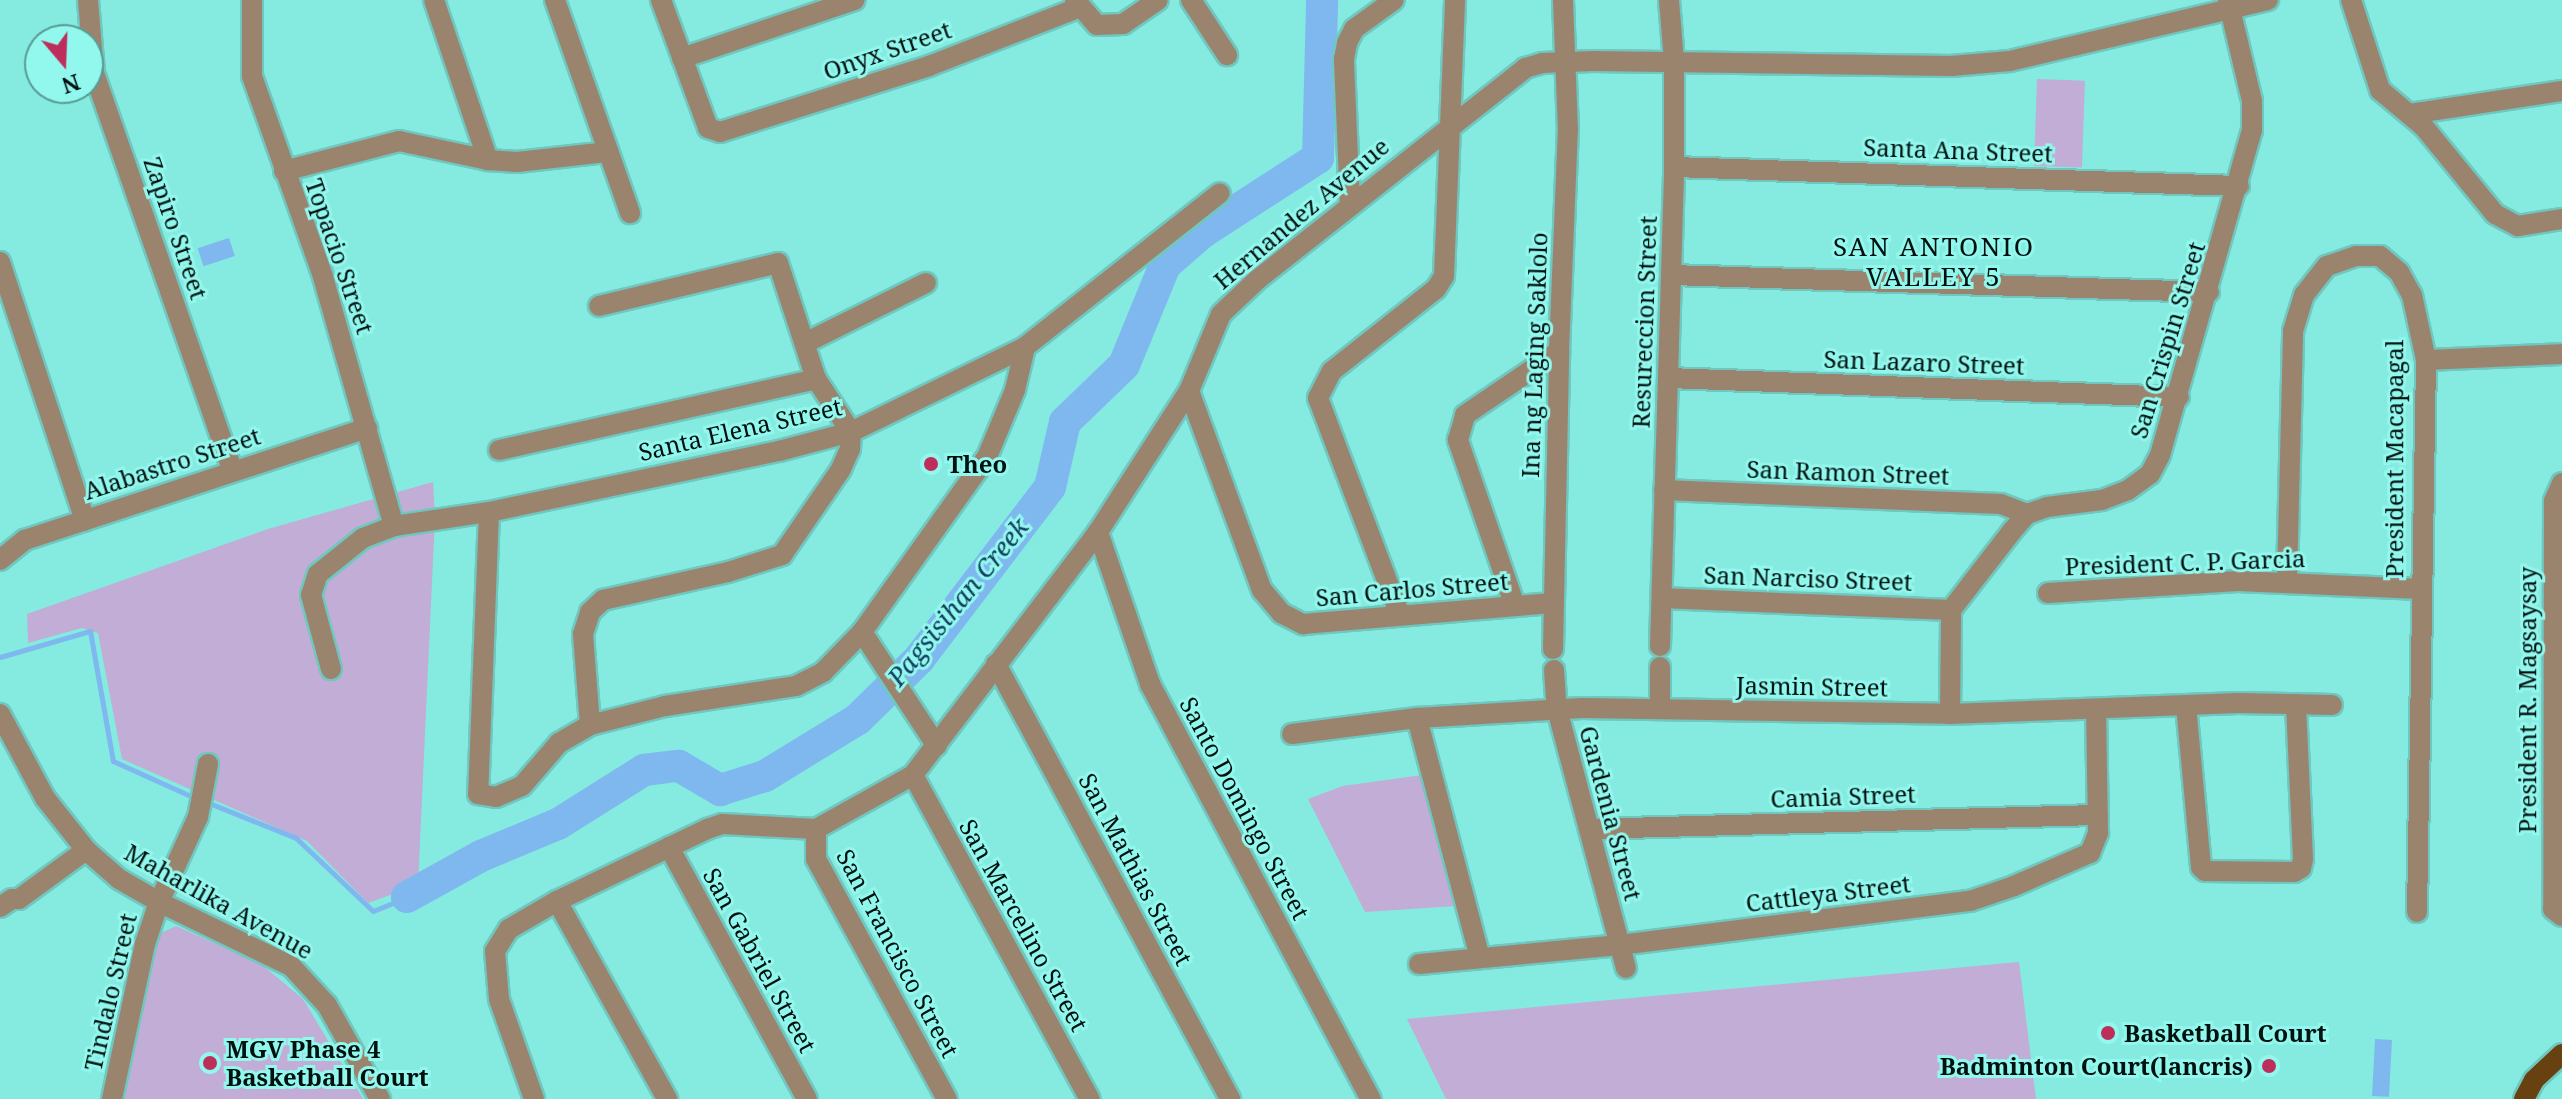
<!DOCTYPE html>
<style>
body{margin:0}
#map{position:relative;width:2562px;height:1099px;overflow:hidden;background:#85eae0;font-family:"Noto Serif",serif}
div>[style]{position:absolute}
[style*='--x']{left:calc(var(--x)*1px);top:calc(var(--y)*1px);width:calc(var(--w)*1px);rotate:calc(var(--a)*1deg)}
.green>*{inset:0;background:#c1add6;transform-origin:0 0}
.water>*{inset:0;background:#7eb8ef;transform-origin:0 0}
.stream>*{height:5px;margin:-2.5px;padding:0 2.5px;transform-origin:2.5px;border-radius:2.5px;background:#7eb8ef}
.river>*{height:32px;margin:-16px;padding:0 16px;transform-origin:16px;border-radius:16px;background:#7eb8ef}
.roads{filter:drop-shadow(2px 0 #70c7bf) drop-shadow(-2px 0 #70c7bf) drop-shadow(0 2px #70c7bf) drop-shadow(0 -2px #70c7bf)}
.minor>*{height:20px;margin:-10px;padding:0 10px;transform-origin:10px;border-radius:10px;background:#9b846d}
.major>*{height:20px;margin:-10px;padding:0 10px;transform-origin:10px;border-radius:10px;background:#67410f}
.dots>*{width:22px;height:22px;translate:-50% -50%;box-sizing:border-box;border:4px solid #92f7ed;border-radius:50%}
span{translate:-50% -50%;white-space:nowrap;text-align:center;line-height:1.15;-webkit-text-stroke:6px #92f7ed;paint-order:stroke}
.street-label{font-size:24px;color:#00110f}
.poi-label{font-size:24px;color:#00110f;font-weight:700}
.left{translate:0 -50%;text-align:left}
.right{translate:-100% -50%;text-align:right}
.neighbourhood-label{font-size:26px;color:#00110f;letter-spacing:2px}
.water-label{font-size:26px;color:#133e61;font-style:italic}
.north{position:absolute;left:24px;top:24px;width:80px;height:80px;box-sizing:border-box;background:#92f7ed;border:2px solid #589b94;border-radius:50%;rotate:161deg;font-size:22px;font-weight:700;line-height:32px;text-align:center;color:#00110f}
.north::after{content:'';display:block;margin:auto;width:28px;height:36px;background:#bd2e5a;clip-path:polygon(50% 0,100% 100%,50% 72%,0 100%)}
</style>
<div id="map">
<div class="green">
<div style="left:2037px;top:79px;width:48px;height:87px;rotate:2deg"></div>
<div style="clip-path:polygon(433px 482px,435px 517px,418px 885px,368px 903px,307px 841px,122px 759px,98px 633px,82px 628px,28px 643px,27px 614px,268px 529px)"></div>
<div style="clip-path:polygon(1422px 775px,1456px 906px,1365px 912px,1308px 799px,1343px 786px)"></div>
<div style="clip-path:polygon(176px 926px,261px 964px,303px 999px,363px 1099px,124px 1099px,155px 947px,161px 933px)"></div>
<div style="clip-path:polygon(2019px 962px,2036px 1099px,1446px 1099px,1407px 1019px)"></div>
</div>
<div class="water">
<div style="left:229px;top:238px;width:19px;height:33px;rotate:72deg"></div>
<div style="left:2375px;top:1039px;width:17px;height:57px;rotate:3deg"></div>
</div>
<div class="stream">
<div style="--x:0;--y:657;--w:94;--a:-16.1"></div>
<div style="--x:90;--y:631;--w:132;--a:80"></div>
<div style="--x:113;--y:761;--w:90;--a:24.3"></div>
<div style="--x:204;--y:801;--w:99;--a:21.9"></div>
<div style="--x:296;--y:838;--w:106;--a:43.5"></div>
<div style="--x:373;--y:911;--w:37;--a:-22"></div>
</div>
<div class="river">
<div style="--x:407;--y:897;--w:85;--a:-29"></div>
<div style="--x:481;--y:856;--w:83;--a:-22.6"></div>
<div style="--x:558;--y:824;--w:102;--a:-32.1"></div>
<div style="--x:644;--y:770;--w:35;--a:-7"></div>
<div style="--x:679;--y:766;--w:48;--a:30.3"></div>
<div style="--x:720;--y:790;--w:47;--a:-17.3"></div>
<div style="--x:765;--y:776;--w:109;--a:-31.5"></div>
<div style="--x:858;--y:719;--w:86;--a:-44.5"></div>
<div style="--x:919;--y:659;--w:216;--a:-52.7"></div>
<div style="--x:1050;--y:487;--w:67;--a:-77"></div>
<div style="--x:1065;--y:422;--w:82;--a:-44"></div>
<div style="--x:1124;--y:365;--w:108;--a:-67.7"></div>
<div style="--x:1165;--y:265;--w:50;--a:-41"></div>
<div style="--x:1203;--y:232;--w:137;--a:-32.8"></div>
<div style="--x:1318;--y:158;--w:158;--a:-88.5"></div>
</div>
<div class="roads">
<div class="minor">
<div style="--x:88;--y:0;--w:73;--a:85.3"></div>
<div style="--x:94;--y:73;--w:420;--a:70.8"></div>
<div style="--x:252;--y:0;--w:76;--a:90"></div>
<div style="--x:252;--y:76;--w:213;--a:70.5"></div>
<div style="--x:323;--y:277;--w:259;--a:74.1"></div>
<div style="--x:434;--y:0;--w:169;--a:71.4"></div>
<div style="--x:555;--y:0;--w:226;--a:70.6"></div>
<div style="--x:661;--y:0;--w:136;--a:69.8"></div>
<div style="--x:708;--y:128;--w:13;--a:18"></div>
<div style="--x:720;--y:132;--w:219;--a:-17.5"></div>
<div style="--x:929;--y:66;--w:162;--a:-21.3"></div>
<div style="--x:1075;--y:0;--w:33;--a:49"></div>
<div style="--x:1097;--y:25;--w:26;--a:-2"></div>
<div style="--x:1123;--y:24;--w:42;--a:-34.4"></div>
<div style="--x:1191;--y:0;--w:66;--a:56.8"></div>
<div style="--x:2351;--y:0;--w:95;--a:72.1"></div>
<div style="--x:2380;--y:90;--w:57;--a:40.1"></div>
<div style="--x:2424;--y:127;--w:112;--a:50.8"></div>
<div style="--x:2495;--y:214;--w:26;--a:28"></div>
<div style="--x:2518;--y:226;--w:45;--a:-9"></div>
<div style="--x:682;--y:58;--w:182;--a:-18.6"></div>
<div style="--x:2410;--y:114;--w:154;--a:-8.6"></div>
<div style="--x:1674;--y:167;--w:565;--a:1.93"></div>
<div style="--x:284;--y:171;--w:119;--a:-14.6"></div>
<div style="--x:399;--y:141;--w:91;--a:12.1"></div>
<div style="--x:488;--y:160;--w:29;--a:4"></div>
<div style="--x:517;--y:162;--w:92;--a:-6.3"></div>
<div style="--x:1350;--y:205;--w:146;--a:-92.4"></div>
<div style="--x:1344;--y:59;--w:16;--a:-79"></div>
<div style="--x:1347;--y:43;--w:16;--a:-63"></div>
<div style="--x:1354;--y:29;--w:49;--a:-35.9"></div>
<div style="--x:0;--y:262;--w:272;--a:71.8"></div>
<div style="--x:1671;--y:275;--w:538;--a:1.81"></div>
<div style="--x:805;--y:343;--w:135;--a:-26.4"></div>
<div style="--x:2426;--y:360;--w:136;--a:-2.5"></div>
<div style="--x:1668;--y:378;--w:511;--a:2.13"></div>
<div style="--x:1189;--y:391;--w:212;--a:69.9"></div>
<div style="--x:1262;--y:590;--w:30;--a:50"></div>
<div style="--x:1281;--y:613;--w:25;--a:27"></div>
<div style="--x:1303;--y:624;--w:250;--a:-4.8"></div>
<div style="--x:499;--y:450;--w:325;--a:-12.6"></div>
<div style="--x:2562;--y:483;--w:20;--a:114"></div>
<div style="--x:2554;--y:501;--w:408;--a:90.1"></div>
<div style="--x:2553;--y:909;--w:11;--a:38"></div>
<div style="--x:1664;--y:490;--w:337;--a:2.4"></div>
<div style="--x:2001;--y:504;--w:28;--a:21"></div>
<div style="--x:489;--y:512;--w:282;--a:92.2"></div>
<div style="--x:478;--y:794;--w:18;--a:9"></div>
<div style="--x:496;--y:797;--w:28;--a:-23"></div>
<div style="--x:522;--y:786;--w:57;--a:-49.3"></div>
<div style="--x:559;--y:743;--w:36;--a:-30"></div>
<div style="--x:590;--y:725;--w:77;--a:-14.2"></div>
<div style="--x:665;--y:706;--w:133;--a:-8.7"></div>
<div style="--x:796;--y:686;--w:30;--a:-27"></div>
<div style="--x:823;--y:672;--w:56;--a:-45.7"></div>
<div style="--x:862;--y:632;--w:215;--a:-54.5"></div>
<div style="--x:987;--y:457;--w:73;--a:-67.3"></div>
<div style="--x:1015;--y:390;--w:44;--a:-76.9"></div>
<div style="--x:1098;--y:532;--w:161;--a:71.1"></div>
<div style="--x:1150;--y:684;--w:470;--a:62"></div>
<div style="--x:0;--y:560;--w:32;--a:-39"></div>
<div style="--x:25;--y:540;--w:360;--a:-18.1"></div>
<div style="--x:2287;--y:581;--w:250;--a:-88.6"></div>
<div style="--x:2293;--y:331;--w:38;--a:-73"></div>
<div style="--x:2304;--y:295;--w:37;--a:-52"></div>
<div style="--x:2327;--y:266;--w:31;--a:-19"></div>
<div style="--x:2356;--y:256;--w:24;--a:0"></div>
<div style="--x:2380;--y:256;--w:25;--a:40"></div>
<div style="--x:2399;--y:272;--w:26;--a:61"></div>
<div style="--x:2412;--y:295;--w:66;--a:77.8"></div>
<div style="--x:2426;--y:360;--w:552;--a:90.93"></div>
<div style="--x:2048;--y:593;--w:190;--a:-3.6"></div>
<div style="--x:2238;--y:581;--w:182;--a:2.5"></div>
<div style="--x:1662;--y:598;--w:289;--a:2.4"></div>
<div style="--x:1515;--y:606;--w:176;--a:-109"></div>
<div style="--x:1458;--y:440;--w:26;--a:-74"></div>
<div style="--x:1465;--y:415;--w:114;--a:-34.2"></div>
<div style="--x:1400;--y:615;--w:232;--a:-110.7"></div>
<div style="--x:1318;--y:398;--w:30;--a:-63"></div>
<div style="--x:1332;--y:371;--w:132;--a:-38.3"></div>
<div style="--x:1436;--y:289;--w:15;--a:-58"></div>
<div style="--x:1444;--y:276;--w:276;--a:-87.7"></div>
<div style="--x:862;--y:632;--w:136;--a:56.7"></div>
<div style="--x:1660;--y:646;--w:479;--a:-88.3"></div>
<div style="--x:1674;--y:167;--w:106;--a:-90"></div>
<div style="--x:1674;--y:61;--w:61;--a:-94.7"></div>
<div style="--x:1553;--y:649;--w:298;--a:-88.8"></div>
<div style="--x:1559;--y:351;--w:220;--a:-87.7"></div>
<div style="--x:1568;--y:131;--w:131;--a:-92.2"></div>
<div style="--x:996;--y:664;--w:494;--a:61.7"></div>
<div style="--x:1660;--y:667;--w:42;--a:90"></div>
<div style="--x:331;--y:669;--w:77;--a:-105.1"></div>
<div style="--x:311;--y:595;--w:22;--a:-72"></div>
<div style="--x:318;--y:574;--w:58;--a:-38.7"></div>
<div style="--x:363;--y:538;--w:33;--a:-21"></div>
<div style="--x:394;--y:526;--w:96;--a:-8.4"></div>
<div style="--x:489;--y:512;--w:296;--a:-11.9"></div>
<div style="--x:779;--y:451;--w:74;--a:-14.8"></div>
<div style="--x:851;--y:432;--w:194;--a:-26"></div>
<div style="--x:1025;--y:347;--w:248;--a:-38.3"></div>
<div style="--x:1554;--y:670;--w:39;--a:86"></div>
<div style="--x:1557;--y:709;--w:268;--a:75.1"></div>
<div style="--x:2186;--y:705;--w:163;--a:84.7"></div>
<div style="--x:2201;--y:867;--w:6;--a:45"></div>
<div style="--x:2205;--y:871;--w:89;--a:0.6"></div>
<div style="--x:2294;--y:872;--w:8;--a:-30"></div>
<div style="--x:2301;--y:868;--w:9;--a:-77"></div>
<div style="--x:2303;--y:859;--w:154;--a:-92.6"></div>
<div style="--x:0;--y:714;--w:95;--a:61.8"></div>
<div style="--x:45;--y:798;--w:66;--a:51.7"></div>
<div style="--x:86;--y:850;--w:44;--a:41.3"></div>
<div style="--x:119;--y:879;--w:46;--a:29.9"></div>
<div style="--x:159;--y:902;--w:147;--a:25.9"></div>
<div style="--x:291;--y:966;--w:53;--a:47.3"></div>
<div style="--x:327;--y:1005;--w:108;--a:60.6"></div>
<div style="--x:1950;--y:714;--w:104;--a:-89.4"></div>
<div style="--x:1951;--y:610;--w:100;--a:-52.3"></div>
<div style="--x:2012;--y:531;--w:23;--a:-49"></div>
<div style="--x:2027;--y:514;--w:21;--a:-19"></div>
<div style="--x:2047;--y:507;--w:55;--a:-7.3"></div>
<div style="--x:2102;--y:500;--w:28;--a:-21"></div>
<div style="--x:2128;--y:490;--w:27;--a:-36"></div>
<div style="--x:2150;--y:474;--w:21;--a:-62"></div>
<div style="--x:2160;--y:455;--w:338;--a:-74.2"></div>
<div style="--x:2252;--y:130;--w:29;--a:-90"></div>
<div style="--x:2252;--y:101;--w:104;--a:-103.4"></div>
<div style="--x:1417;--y:718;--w:248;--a:75.3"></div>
<div style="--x:590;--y:725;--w:91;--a:-94.4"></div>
<div style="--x:583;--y:634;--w:23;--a:-72"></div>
<div style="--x:590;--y:612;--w:18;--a:-43"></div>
<div style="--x:603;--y:600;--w:128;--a:-12.6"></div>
<div style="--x:728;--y:572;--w:57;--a:-17.5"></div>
<div style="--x:782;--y:555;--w:104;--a:-55.5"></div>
<div style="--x:841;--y:469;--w:22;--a:-66"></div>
<div style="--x:850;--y:449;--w:17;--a:-87"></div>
<div style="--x:851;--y:432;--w:64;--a:-123.4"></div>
<div style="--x:816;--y:379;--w:122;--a:-108.1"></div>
<div style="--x:778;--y:263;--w:184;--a:166.5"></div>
<div style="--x:1292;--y:734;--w:126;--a:-7.3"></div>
<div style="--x:1417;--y:718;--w:165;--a:-3.5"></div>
<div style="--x:1582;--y:708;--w:368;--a:0.9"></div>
<div style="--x:1950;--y:714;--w:288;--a:-2.2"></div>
<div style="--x:2238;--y:703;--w:94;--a:1.2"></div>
<div style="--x:913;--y:775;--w:369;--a:61.4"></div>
<div style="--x:816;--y:829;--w:30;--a:90"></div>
<div style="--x:816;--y:859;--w:273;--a:61.4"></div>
<div style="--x:1589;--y:829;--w:509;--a:-1.58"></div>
<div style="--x:669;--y:847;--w:287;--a:61.3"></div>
<div style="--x:557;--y:901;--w:227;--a:60.9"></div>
<div style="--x:0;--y:907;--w:14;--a:-34"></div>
<div style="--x:12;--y:899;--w:7;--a:0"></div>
<div style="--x:19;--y:899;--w:83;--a:-36.2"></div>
<div style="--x:1419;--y:964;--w:202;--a:-5.4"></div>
<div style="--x:1620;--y:945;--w:353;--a:-7.2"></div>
<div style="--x:1970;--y:901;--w:46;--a:-18.8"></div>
<div style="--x:2014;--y:886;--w:83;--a:-23.5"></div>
<div style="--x:2090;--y:853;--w:22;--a:-68"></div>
<div style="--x:2098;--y:833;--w:123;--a:-90.9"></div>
<div style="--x:112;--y:1099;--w:158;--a:-78"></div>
<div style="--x:145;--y:944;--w:44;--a:-71.6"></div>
<div style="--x:159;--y:902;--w:94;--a:-65.4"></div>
<div style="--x:198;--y:817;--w:54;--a:-79.3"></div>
<div style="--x:534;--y:1099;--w:106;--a:-109.3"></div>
<div style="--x:499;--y:999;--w:48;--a:-94.8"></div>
<div style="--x:495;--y:951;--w:26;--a:-58"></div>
<div style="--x:509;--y:929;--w:56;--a:-30.3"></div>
<div style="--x:557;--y:901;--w:166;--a:-25.6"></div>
<div style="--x:707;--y:829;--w:16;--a:-18"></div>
<div style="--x:722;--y:824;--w:94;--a:3"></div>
<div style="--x:816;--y:829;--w:111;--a:-29.1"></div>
<div style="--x:913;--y:775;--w:305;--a:-52.7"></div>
<div style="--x:1098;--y:532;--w:168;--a:-57.2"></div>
<div style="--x:1189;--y:391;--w:83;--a:-67.4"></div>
<div style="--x:1221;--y:314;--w:50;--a:-43.4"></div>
<div style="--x:1257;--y:280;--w:342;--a:-38.3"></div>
<div style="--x:1525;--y:68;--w:18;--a:-16"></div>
<div style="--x:1542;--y:63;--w:51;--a:-2.2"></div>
<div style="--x:1593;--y:61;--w:358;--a:0.8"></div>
<div style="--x:1951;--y:66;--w:59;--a:-4.8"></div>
<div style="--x:2010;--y:61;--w:265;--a:-13.3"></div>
</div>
<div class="major">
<div style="--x:2524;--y:1099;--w:21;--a:-62"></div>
<div style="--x:2534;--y:1080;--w:38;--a:-43"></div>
</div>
</div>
<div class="dots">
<div style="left:931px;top:464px;background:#bd2e5a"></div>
<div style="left:2108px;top:1033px;background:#bd2e5a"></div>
<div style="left:210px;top:1063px;background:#bd2e5a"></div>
<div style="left:2269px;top:1066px;background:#bd2e5a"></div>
</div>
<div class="street-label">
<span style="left:887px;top:50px;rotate:-19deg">Onyx Street</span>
<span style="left:1958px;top:150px;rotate:2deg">Santa Ana Street</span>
<span style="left:1301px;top:213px;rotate:-40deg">Hernandez Avenue</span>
<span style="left:176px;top:228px;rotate:71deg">Zapiro Street</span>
<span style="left:340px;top:256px;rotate:71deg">Topacio Street</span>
<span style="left:1644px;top:322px;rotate:-88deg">Resureccion Street</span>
<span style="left:2167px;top:340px;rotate:-73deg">San Crispin Street</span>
<span style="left:1534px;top:355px;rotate:-88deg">Ina ng Laging Saklolo</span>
<span style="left:1924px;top:362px;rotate:2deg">San Lazaro Street</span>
<span style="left:740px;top:429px;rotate:-13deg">Santa Elena Street</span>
<span style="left:2394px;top:459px;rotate:-90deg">President Macapagal</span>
<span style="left:172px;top:463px;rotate:-18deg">Alabastro Street</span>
<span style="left:1848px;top:472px;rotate:2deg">San Ramon Street</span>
<span style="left:2185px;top:562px;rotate:-2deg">President C. P. Garcia</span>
<span style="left:1808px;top:578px;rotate:2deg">San Narciso Street</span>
<span style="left:1412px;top:589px;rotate:-5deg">San Carlos Street</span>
<span style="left:1812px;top:686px;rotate:1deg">Jasmin Street</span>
<span style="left:2527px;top:700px;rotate:-90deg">President R. Magsaysay</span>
<span style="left:1843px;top:796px;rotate:-2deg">Camia Street</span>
<span style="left:1245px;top:808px;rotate:62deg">Santo Domingo Street</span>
<span style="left:1611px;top:813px;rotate:75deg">Gardenia Street</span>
<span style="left:1136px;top:869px;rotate:62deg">San Mathias Street</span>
<span style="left:1828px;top:893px;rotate:-7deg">Cattleya Street</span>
<span style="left:219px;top:901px;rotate:29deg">Maharlika Avenue</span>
<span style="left:1024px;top:925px;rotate:61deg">San Marcelino Street</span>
<span style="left:898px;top:953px;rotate:62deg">San Francisco Street</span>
<span style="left:760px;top:960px;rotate:61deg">San Gabriel Street</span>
<span style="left:110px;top:992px;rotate:-77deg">Tindalo Street</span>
</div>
<div class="poi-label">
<span class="left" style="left:947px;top:464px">Theo</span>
<span class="left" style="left:2124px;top:1033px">Basketball Court</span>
<span class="left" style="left:226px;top:1063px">MGV Phase 4<br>Basketball Court</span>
<span class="right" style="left:2253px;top:1066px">Badminton Court(lancris)</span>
</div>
<div class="neighbourhood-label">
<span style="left:1934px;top:262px">SAN ANTONIO<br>VALLEY 5</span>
</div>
<div class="water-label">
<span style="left:958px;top:602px;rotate:-51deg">Pagsisihan Creek</span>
</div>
<div class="north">N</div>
</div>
